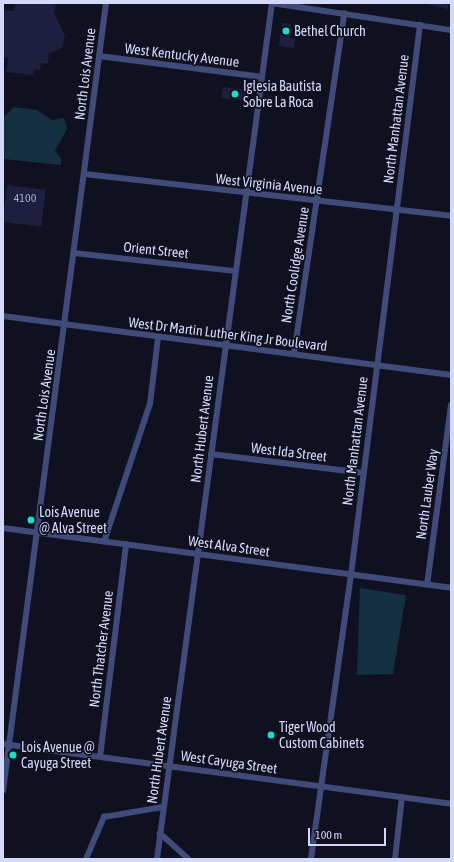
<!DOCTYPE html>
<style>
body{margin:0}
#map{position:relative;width:454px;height:862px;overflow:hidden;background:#101120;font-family:"Asap Condensed",sans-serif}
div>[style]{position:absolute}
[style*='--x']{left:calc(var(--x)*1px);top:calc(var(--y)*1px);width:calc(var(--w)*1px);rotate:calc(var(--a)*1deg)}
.water>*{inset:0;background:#142f40}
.building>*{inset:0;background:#1e1f3e;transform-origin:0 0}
.minor>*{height:5.5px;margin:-2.75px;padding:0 2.75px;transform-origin:2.75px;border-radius:2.75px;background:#414b79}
.dots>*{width:11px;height:11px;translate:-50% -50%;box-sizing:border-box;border:2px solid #101120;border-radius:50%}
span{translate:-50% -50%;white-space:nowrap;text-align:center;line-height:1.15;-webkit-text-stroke:3.5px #101120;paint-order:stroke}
.number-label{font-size:12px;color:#a6aaca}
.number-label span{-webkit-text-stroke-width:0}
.poi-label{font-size:14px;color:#d4d8f9}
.left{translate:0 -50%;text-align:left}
.street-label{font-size:14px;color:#d4d8f9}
.frame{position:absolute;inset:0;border:4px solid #d4d8f9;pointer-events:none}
.scale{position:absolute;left:308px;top:828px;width:78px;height:18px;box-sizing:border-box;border:2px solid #d4d8f9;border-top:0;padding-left:5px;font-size:12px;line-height:14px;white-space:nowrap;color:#d4d8f9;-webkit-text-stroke:3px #101120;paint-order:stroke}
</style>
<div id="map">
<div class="water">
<div style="clip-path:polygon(14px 107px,37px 110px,52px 120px,64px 118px,67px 129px,55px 151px,61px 158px,61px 165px,3px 159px,3px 118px)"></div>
<div style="clip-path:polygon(360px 588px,406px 595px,393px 674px,357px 675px)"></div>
</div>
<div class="building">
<div style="clip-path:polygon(16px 3px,56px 4px,54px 13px,65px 36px,62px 48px,49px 54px,48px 64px,41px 63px,40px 70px,34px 69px,33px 75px,6px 72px,8px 58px,3px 58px,4px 10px,14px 11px)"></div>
<div style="clip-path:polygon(423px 3px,449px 3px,448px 9px)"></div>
<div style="clip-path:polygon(282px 23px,291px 24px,289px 38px,295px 39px,294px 48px,279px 46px)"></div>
<div style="left:223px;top:87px;width:24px;height:11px;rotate:7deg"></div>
<div style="left:7px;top:185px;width:39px;height:37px;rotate:7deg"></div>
</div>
<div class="minor">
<div style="--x:272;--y:3;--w:181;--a:8.6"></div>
<div style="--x:99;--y:56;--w:164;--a:7.3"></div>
<div style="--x:85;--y:174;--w:368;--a:6.5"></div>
<div style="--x:74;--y:253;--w:162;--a:6.4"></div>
<div style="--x:3;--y:316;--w:452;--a:7.5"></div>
<div style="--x:294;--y:354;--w:344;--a:-81.6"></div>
<div style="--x:211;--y:454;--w:154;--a:7.1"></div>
<div style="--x:3;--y:528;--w:452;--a:7.6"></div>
<div style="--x:104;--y:542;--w:145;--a:-71.6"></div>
<div style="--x:150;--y:404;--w:66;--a:-83.1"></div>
<div style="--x:427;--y:585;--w:181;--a:-82.4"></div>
<div style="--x:3;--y:744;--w:452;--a:7.6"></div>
<div style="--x:100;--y:757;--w:214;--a:-83"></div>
<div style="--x:3;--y:791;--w:795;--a:-82.55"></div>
<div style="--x:160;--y:833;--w:39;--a:42"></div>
<div style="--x:86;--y:859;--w:46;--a:-66.8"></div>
<div style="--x:104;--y:817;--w:60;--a:-9.6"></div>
<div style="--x:157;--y:859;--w:864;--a:-82.35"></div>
<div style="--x:311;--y:859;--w:287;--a:-82"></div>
<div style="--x:351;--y:575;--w:554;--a:-82.85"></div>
<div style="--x:395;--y:859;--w:62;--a:-83.6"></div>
</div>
<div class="dots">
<div style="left:286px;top:31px;background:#1dddc5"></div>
<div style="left:235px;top:94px;background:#1dddc5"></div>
<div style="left:31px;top:520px;background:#1dddc5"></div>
<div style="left:271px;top:735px;background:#1dddc5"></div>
<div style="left:13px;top:755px;background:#1dddc5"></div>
</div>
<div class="number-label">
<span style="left:25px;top:199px">4100</span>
</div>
<div class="poi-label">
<span class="left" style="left:294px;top:31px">Bethel Church</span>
<span class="left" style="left:243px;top:94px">Iglesia Bautista<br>Sobre La Roca</span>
<span class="left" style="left:39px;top:520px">Lois Avenue<br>@ Alva Street</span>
<span class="left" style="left:279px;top:735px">Tiger Wood<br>Custom Cabinets</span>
<span class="left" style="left:21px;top:755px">Lois Avenue @<br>Cayuga Street</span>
</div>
<div class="street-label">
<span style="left:182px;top:55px;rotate:7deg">West Kentucky Avenue</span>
<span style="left:85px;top:74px;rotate:-83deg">North Lois Avenue</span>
<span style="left:396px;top:119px;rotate:-83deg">North Manhattan Avenue</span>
<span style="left:269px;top:184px;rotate:6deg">West Virginia Avenue</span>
<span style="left:156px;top:250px;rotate:6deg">Orient Street</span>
<span style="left:295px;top:265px;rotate:-81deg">North Coolidge Avenue</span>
<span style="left:228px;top:334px;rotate:7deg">West Dr Martin Luther King Jr Boulevard</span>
<span style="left:44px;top:395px;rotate:-82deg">North Lois Avenue</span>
<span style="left:202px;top:429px;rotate:-83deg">North Hubert Avenue</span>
<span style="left:355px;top:441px;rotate:-83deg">North Manhattan Avenue</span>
<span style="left:289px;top:452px;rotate:7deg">West Ida Street</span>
<span style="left:427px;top:494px;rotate:-82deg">North Lauber Way</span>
<span style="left:229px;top:546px;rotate:8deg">West Alva Street</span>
<span style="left:101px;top:649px;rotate:-83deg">North Thatcher Avenue</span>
<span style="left:159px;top:750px;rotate:-82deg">North Hubert Avenue</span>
<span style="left:229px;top:762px;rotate:8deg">West Cayuga Street</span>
</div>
<div class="frame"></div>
<div class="scale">100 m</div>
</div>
